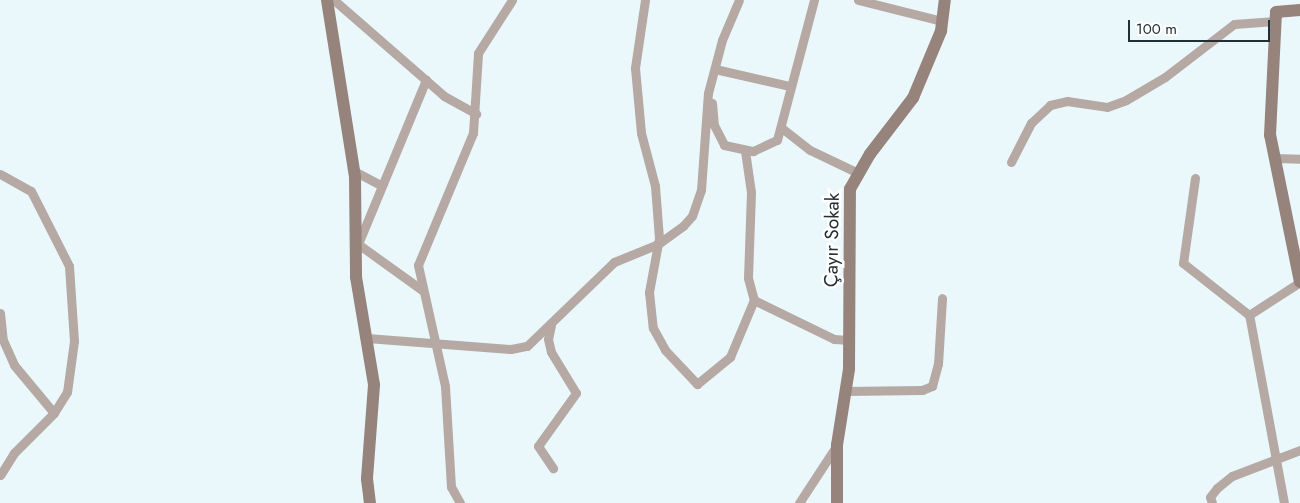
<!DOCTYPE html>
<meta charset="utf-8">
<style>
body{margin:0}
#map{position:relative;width:1300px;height:503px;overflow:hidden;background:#eaf8fc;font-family:Jost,sans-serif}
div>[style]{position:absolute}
.street>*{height:9px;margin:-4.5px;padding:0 4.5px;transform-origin:4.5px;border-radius:4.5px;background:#b6a8a3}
.secondary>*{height:12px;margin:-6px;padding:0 6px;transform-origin:6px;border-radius:6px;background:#96837c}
span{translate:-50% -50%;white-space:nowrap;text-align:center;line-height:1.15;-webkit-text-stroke:5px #fff;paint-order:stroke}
.street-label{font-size:19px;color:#222f33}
.scale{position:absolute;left:1128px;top:20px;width:142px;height:22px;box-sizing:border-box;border:2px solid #222f33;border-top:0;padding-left:6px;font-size:15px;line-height:18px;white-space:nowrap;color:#222f33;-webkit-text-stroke:4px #fff;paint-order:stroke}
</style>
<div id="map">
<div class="street">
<i style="left:334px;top:0;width:146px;rotate:41.1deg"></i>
<i style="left:444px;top:96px;width:37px;rotate:29deg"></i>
<i style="left:645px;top:0;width:69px;rotate:98.4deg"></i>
<i style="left:635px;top:68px;width:65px;rotate:84.7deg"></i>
<i style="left:641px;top:133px;width:55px;rotate:75.2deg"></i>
<i style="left:655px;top:186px;width:52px;rotate:85.6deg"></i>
<i style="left:659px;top:238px;width:55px;rotate:100.5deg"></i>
<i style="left:649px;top:292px;width:36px;rotate:84deg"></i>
<i style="left:653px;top:328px;width:25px;rotate:61deg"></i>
<i style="left:665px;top:350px;width:47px;rotate:46.7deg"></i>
<i style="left:697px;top:384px;width:43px;rotate:-39.3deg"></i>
<i style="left:730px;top:357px;width:62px;rotate:-67.2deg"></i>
<i style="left:858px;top:0;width:87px;rotate:14deg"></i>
<i style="left:715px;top:69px;width:77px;rotate:12.8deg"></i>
<i style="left:712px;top:103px;width:22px;rotate:85deg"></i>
<i style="left:714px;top:125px;width:22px;rotate:63deg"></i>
<i style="left:724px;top:145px;width:30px;rotate:12deg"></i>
<i style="left:753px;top:151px;width:26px;rotate:-25deg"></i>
<i style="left:777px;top:140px;width:145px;rotate:-75.2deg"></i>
<i style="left:783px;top:129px;width:34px;rotate:38deg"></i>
<i style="left:810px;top:150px;width:53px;rotate:25.6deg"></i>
<i style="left:745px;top:151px;width:41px;rotate:81.7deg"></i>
<i style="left:751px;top:192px;width:86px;rotate:92deg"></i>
<i style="left:748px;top:278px;width:23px;rotate:75deg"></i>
<i style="left:1275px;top:158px;width:25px;rotate:2deg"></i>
<i style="left:1011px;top:162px;width:44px;rotate:-62.9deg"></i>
<i style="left:1031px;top:123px;width:26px;rotate:-43deg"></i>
<i style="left:1050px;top:105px;width:17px;rotate:-13deg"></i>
<i style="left:1067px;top:101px;width:40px;rotate:8.5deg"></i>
<i style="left:1107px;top:107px;width:20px;rotate:-20deg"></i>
<i style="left:1126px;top:100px;width:45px;rotate:-30.5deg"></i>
<i style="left:1165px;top:77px;width:87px;rotate:-37.5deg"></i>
<i style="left:1234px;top:24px;width:41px;rotate:-4.2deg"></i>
<i style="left:354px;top:171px;width:30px;rotate:28deg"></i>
<i style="left:0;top:174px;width:35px;rotate:29deg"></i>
<i style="left:31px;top:191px;width:84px;rotate:63.1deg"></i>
<i style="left:69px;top:266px;width:75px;rotate:86.2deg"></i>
<i style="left:74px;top:341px;width:51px;rotate:97.8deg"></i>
<i style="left:67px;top:392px;width:25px;rotate:122deg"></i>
<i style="left:54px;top:413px;width:57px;rotate:135deg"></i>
<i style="left:14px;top:453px;width:26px;rotate:122deg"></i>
<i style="left:1195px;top:178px;width:86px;rotate:98deg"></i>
<i style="left:1183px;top:263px;width:84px;rotate:38.2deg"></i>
<i style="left:422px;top:290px;width:79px;rotate:-144.3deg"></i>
<i style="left:358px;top:244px;width:178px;rotate:-67.5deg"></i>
<i style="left:754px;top:300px;width:89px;rotate:26deg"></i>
<i style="left:834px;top:339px;width:16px;rotate:4deg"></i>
<i style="left:0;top:313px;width:27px;rotate:84deg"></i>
<i style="left:3px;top:340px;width:27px;rotate:66deg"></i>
<i style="left:14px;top:365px;width:62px;rotate:50.2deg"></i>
<i style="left:551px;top:325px;width:14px;rotate:102deg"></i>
<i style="left:548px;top:339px;width:13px;rotate:77deg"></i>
<i style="left:551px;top:352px;width:48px;rotate:58.6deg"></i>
<i style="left:576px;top:393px;width:65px;rotate:125.6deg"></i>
<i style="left:538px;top:446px;width:27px;rotate:56deg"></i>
<i style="left:367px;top:338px;width:144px;rotate:4.4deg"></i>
<i style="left:511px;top:349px;width:16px;rotate:-11deg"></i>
<i style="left:527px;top:346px;width:121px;rotate:-44deg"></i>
<i style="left:614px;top:262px;width:48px;rotate:-22.2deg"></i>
<i style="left:658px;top:244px;width:31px;rotate:-36deg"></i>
<i style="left:683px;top:226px;width:13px;rotate:-48deg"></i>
<i style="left:692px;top:216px;width:28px;rotate:-71deg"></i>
<i style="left:701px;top:190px;width:97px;rotate:-85.9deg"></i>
<i style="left:708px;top:93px;width:55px;rotate:-75.2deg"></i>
<i style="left:722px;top:40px;width:43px;rotate:-67deg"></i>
<i style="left:845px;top:391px;width:77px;rotate:-0.7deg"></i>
<i style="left:922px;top:390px;width:11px;rotate:-22deg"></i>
<i style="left:932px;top:386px;width:23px;rotate:-75deg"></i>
<i style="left:938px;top:364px;width:66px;rotate:-86.5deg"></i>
<i style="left:460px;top:503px;width:18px;rotate:-119deg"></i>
<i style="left:451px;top:487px;width:101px;rotate:-93.4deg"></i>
<i style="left:445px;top:386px;width:124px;rotate:-102.6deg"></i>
<i style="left:418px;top:265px;width:143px;rotate:-67.4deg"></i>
<i style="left:473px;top:133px;width:80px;rotate:-86.4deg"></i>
<i style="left:478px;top:53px;width:63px;rotate:-57.3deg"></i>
<i style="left:799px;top:503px;width:69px;rotate:-56.8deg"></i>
<i style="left:1212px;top:503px;width:6px;rotate:-108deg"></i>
<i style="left:1210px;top:497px;width:11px;rotate:-52deg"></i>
<i style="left:1217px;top:488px;width:19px;rotate:-39deg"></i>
<i style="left:1232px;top:476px;width:73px;rotate:-20.9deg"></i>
<i style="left:1284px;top:503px;width:191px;rotate:-100.5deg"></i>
<i style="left:1249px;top:315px;width:61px;rotate:-32.9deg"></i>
</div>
<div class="secondary">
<i style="left:327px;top:0;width:179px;rotate:81deg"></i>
<i style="left:355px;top:177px;width:100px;rotate:89.4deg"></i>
<i style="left:356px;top:277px;width:109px;rotate:80.5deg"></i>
<i style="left:374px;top:385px;width:94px;rotate:94.3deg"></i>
<i style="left:367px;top:479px;width:24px;rotate:83deg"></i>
<i style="left:1300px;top:282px;width:150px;rotate:-101.5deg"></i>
<i style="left:1270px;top:135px;width:123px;rotate:-87.2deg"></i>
<i style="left:1276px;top:12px;width:24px;rotate:-5deg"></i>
<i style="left:837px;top:503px;width:58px;rotate:-90deg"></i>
<i style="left:837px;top:445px;width:77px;rotate:-81deg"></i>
<i style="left:849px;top:369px;width:180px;rotate:-89.7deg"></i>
<i style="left:850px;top:189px;width:40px;rotate:-60.3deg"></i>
<i style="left:870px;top:154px;width:71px;rotate:-52.5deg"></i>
<i style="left:913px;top:98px;width:73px;rotate:-67.3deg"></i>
<i style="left:941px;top:31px;width:31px;rotate:-83deg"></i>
</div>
<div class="street-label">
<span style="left:832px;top:240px;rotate:-89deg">Çayır Sokak</span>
</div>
<div class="scale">100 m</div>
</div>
